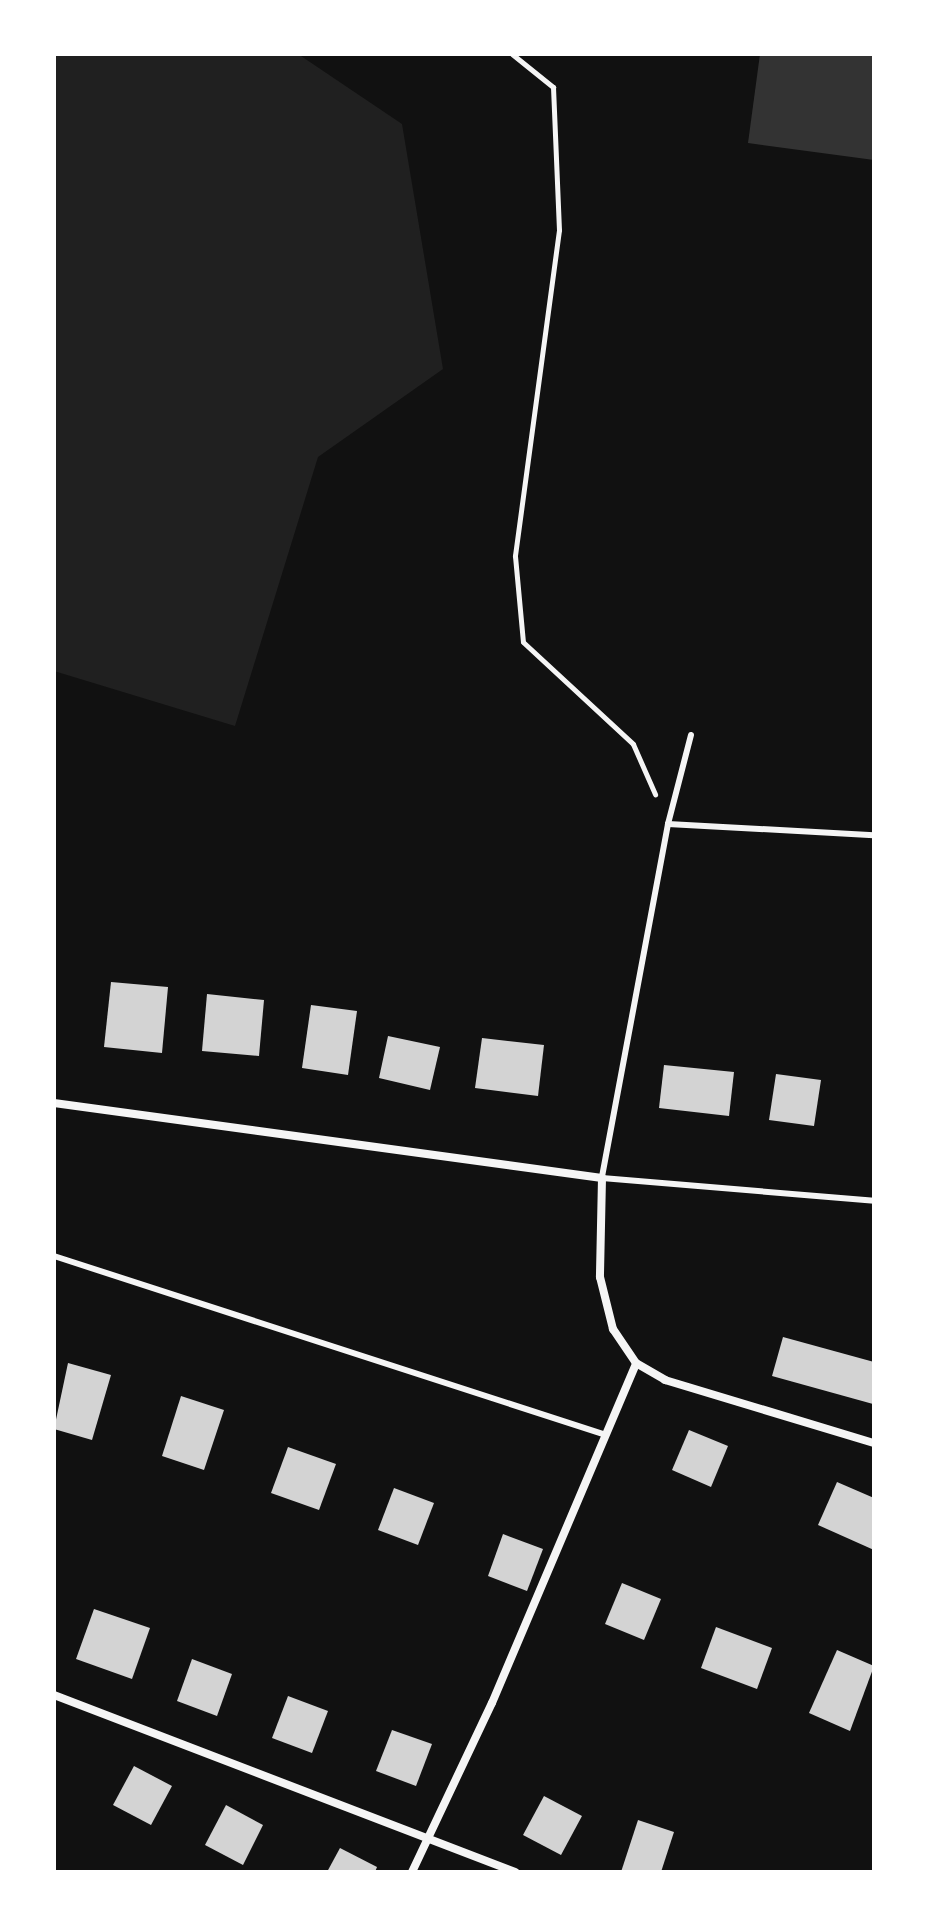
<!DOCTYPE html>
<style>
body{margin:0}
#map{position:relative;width:928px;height:1926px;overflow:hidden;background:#111;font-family:"Roboto Condensed",sans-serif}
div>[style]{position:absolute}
.green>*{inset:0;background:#202020}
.water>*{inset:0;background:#333}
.building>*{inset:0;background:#d3d3d3}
.path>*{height:5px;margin:-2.5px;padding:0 2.5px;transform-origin:2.5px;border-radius:2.5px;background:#f5f5f5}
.service>*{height:6px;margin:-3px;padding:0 3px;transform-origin:3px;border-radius:3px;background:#f5f5f5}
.minor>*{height:8px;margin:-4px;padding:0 4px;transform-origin:4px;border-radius:4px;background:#f5f5f5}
span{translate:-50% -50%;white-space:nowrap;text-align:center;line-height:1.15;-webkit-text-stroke:6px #fff;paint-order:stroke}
.frame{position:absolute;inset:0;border:56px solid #fff;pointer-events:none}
</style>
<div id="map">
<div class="green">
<i style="clip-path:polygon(54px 54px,298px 54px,402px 124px,443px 369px,318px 457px,235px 726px,54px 671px)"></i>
</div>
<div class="water">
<i style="clip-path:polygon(760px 54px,874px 54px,874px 160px,748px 143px)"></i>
</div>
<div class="building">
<i style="clip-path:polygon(111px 982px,168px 987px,162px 1053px,104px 1047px)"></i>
<i style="clip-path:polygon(207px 994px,264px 1000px,259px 1056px,202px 1051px)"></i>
<i style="clip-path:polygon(311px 1005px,357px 1011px,348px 1075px,302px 1068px)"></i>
<i style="clip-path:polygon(388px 1036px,440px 1047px,430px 1090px,379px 1078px)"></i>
<i style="clip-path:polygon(482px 1038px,544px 1045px,538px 1096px,475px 1088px)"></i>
<i style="clip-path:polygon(664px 1065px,734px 1072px,729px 1116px,659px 1108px)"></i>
<i style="clip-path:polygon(776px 1074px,821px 1080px,814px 1126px,769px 1120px)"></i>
<i style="clip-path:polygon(783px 1337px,874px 1362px,873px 1404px,772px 1376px)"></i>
<i style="clip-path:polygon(68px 1363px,111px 1375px,92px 1440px,54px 1429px)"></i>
<i style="clip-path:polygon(181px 1396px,224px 1410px,204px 1470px,162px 1456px)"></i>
<i style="clip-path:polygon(689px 1430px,728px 1446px,711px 1487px,672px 1470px)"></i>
<i style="clip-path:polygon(288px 1447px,336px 1464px,319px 1510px,271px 1493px)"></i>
<i style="clip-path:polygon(837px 1482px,874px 1498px,874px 1550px,818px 1525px)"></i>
<i style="clip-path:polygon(394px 1488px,434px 1503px,418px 1545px,378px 1530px)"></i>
<i style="clip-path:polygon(503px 1534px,543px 1549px,527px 1591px,488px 1576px)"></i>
<i style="clip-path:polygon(622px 1583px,661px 1599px,644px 1640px,605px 1624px)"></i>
<i style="clip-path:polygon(94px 1609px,150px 1628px,132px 1679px,76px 1659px)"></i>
<i style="clip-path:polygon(716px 1627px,772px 1648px,757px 1689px,701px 1668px)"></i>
<i style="clip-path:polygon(837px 1650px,874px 1666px,850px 1731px,809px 1713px)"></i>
<i style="clip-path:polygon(192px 1659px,232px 1674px,217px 1716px,177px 1701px)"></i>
<i style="clip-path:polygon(288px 1696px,328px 1711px,312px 1753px,272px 1738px)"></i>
<i style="clip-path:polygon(392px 1730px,432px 1744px,416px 1786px,376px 1771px)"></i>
<i style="clip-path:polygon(134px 1766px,172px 1786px,151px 1825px,113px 1805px)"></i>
<i style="clip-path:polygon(544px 1796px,582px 1816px,561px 1855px,523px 1835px)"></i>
<i style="clip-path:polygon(226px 1805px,263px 1825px,243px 1865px,205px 1845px)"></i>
<i style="clip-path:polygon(638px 1820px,674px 1832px,661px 1872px,621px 1872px)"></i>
<i style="clip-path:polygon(340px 1848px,377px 1867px,375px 1872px,327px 1872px)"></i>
</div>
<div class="path">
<i style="left:512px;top:54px;width:53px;rotate:38.8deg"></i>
<i style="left:553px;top:87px;width:143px;rotate:87.6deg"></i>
<i style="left:559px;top:230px;width:329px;rotate:97.7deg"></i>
<i style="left:515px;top:556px;width:86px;rotate:84.7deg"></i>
<i style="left:523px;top:642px;width:150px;rotate:42.8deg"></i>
<i style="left:633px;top:744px;width:55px;rotate:66.3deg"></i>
</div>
<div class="service">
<i style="left:691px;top:735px;width:92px;rotate:104.5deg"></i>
<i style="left:668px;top:824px;width:360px;rotate:100.6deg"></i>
<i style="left:602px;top:1178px;width:273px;rotate:4.8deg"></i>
<i style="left:668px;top:824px;width:206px;rotate:3.1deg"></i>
<i style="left:54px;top:1256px;width:580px;rotate:17.97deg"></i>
</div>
<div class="minor">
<i style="left:54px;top:1103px;width:553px;rotate:7.79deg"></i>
<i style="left:602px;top:1178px;width:99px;rotate:91.2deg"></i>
<i style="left:600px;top:1277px;width:54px;rotate:76deg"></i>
<i style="left:613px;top:1329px;width:41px;rotate:55.9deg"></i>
<i style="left:636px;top:1363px;width:34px;rotate:30deg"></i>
<i style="left:665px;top:1380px;width:218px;rotate:16.8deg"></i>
<i style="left:54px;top:1695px;width:494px;rotate:21deg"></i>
<i style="left:412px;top:1872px;width:187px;rotate:-64.7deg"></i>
<i style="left:492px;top:1703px;width:369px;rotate:-67deg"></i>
</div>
<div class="frame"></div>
</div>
